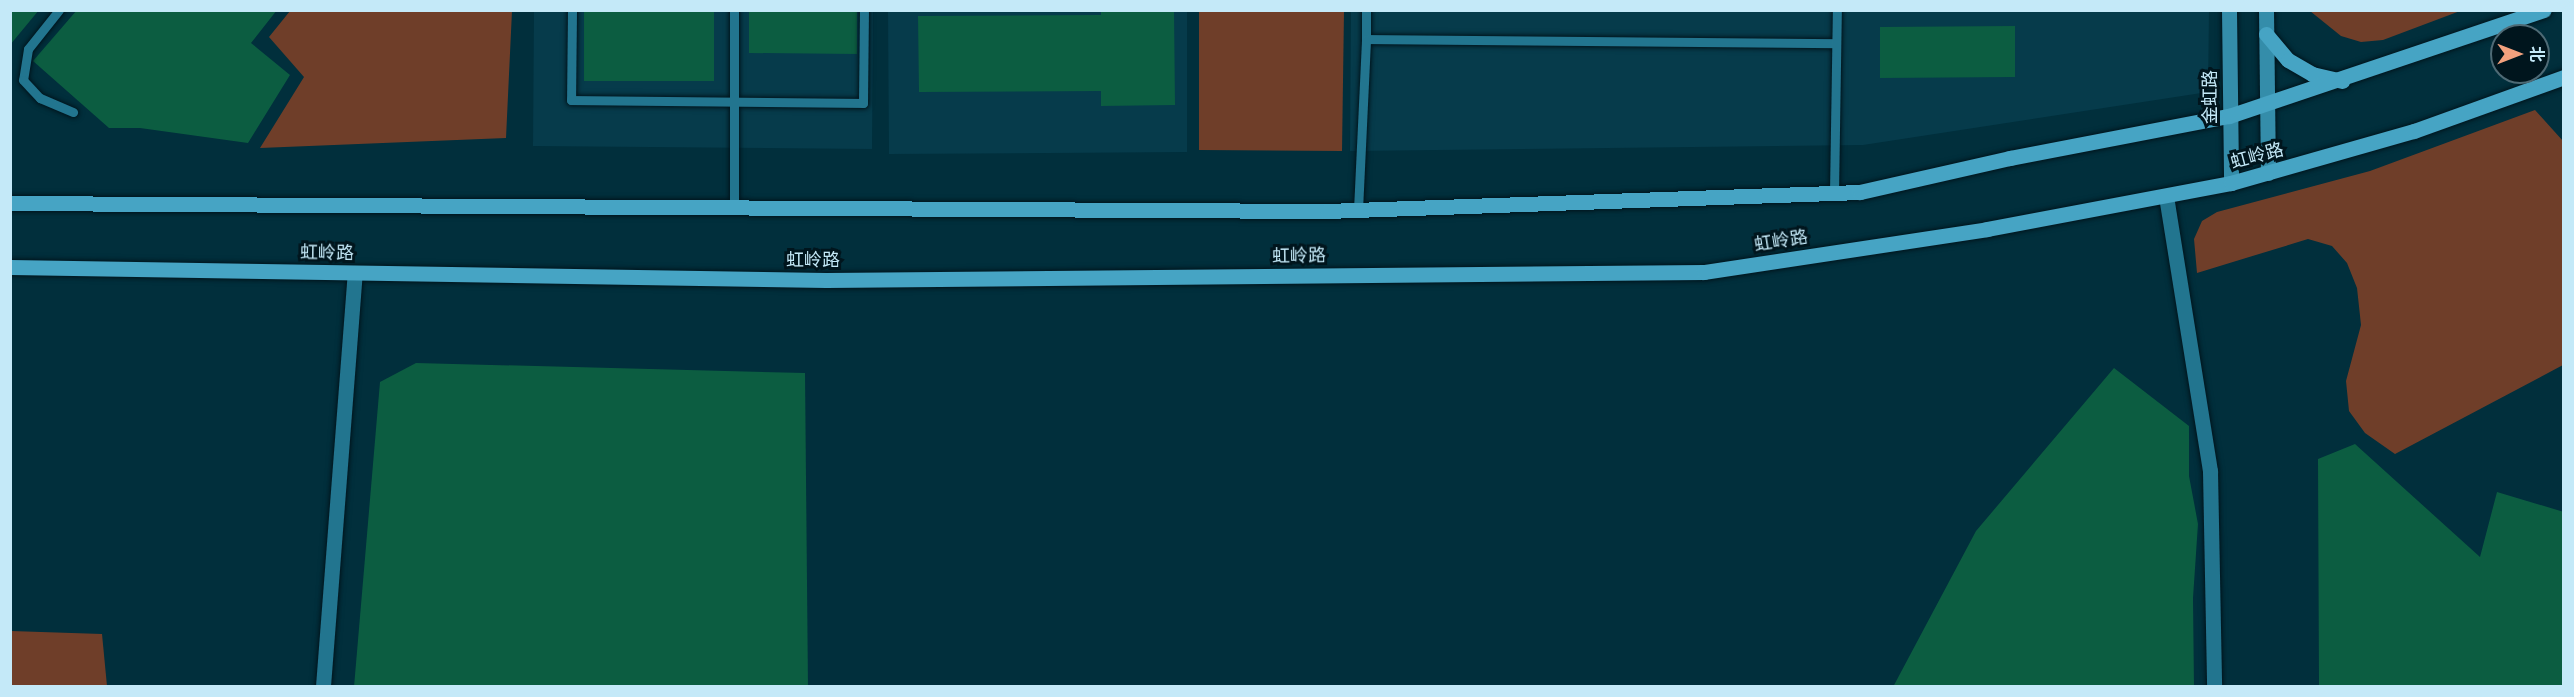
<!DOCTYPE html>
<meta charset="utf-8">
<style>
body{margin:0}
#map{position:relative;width:2574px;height:697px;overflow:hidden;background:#012f3c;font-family:"Space Grotesk","Noto Sans SC",sans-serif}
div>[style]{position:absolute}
.built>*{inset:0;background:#063b4b}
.green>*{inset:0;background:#6f3e29}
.building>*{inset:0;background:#0c5d41}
.roads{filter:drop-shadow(0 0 2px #00151d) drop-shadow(0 0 2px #00151d)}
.lane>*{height:9px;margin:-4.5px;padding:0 4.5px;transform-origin:4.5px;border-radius:4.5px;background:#22758f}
.street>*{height:15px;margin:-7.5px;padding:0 7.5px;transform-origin:7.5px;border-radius:7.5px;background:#22758f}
.secondary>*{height:15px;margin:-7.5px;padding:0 7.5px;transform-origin:7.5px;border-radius:7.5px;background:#348daa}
.primary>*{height:15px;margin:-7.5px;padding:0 7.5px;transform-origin:7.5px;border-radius:7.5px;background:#46a4c4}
span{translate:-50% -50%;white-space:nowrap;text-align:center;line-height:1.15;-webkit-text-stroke:6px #00151d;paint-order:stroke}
.street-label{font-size:18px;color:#c4e9f8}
.frame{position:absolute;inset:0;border:12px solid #c4e9f8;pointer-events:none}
.north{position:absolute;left:2490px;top:24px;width:60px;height:60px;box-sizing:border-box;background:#00151d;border:2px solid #4e6a75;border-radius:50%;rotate:90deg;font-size:16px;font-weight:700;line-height:24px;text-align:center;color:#c4e9f8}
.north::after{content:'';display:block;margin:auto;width:21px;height:27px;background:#f2a17e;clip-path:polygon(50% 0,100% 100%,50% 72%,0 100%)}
</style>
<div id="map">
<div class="built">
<i style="clip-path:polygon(534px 11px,873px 11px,872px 149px,533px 146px)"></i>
<i style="clip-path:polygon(888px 11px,1187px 11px,1187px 152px,889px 154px)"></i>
<i style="clip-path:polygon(1351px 11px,2209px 11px,2208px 92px,1863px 145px,1350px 151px)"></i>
</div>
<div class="green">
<i style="clip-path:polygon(290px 11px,512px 11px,506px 138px,260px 148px,304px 77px,269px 37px)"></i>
<i style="clip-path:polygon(1199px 11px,1344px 11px,1342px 151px,1199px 150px)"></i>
<i style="clip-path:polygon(2310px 11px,2460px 11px,2383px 40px,2361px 42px,2341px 36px)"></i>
<i style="clip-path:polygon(2535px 110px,2563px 141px,2563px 365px,2395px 454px,2365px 433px,2349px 411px,2346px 381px,2361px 325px,2357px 288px,2347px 263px,2332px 246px,2308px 239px,2197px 273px,2194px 239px,2202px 221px,2217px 212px,2370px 171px)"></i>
<i style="clip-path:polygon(11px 631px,102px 634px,107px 686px,11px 686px)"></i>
</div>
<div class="building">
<i style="clip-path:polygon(10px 10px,39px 10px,10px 45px)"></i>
<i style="clip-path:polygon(77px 10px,277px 10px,251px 43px,290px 75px,248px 143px,140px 128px,109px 128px,33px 61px)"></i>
<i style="clip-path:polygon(584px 10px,714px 10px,714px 81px,584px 81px)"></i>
<i style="clip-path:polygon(749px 10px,857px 10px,857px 54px,749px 53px)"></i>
<i style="clip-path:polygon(1101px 10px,1174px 10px,1175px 105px,1101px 106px,1101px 91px,919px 92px,918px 16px,1101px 15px)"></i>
<i style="clip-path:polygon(2015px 26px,2015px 77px,1880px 78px,1880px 27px)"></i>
<i style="clip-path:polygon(416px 363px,805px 373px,808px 687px,354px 687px,380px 382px)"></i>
<i style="clip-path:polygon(2114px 368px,2189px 426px,2189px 476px,2198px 524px,2193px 598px,2194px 687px,1893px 687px,1976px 531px)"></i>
<i style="clip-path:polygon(2355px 444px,2480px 557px,2497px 492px,2564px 512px,2564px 687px,2319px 687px,2318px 459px)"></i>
</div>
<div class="roads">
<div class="lane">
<i style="left:59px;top:10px;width:50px;rotate:128.5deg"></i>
<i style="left:28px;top:49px;width:31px;rotate:99deg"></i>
<i style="left:23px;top:80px;width:25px;rotate:47deg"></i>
<i style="left:40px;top:98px;width:36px;rotate:23deg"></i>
<i style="left:572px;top:10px;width:90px;rotate:90.6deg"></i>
<i style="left:571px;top:100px;width:292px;rotate:0.6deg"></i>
<i style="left:863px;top:103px;width:93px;rotate:-89.4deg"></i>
<i style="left:734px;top:10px;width:198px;rotate:90deg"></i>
<i style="left:1366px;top:10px;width:29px;rotate:90deg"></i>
<i style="left:1366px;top:39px;width:470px;rotate:0.5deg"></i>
<i style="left:1834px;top:193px;width:183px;rotate:-89.1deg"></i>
<i style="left:1358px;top:210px;width:171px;rotate:-87.3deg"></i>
</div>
<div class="street">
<i style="left:2166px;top:196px;width:278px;rotate:80.9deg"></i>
<i style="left:2210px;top:471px;width:215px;rotate:88.9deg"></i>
<i style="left:323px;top:686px;width:414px;rotate:-85.6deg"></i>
</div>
<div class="secondary">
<i style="left:2229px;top:10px;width:173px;rotate:89.3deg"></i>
<i style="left:2266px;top:10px;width:163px;rotate:89.3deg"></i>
</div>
<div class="primary">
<i style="left:2266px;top:34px;width:34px;rotate:50deg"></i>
<i style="left:2288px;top:60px;width:28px;rotate:30deg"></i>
<i style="left:2312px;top:74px;width:31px;rotate:13deg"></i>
<i style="left:10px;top:203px;width:1317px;rotate:0.35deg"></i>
<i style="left:1327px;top:211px;width:533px;rotate:-2.04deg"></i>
<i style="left:1860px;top:192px;width:154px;rotate:-12.8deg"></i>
<i style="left:2010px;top:158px;width:223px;rotate:-10.9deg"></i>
<i style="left:2229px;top:116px;width:332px;rotate:-18.6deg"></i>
<i style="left:10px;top:267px;width:816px;rotate:0.91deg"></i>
<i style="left:826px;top:280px;width:878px;rotate:-0.52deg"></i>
<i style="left:1704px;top:272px;width:286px;rotate:-8.6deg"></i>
<i style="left:1987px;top:229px;width:248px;rotate:-10.7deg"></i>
<i style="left:2231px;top:183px;width:190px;rotate:-15.9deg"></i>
<i style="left:2414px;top:131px;width:159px;rotate:-19.8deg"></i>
</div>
</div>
<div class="street-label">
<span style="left:2210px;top:97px;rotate:-90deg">金虹路</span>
<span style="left:2257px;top:156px;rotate:-15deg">虹岭路</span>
<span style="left:1781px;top:241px;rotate:-9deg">虹岭路</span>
<span style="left:327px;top:253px;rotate:1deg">虹岭路</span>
<span style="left:1299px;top:256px;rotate:-1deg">虹岭路</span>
<span style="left:813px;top:260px">虹岭路</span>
</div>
<div class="frame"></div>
<div class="north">北</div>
</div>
